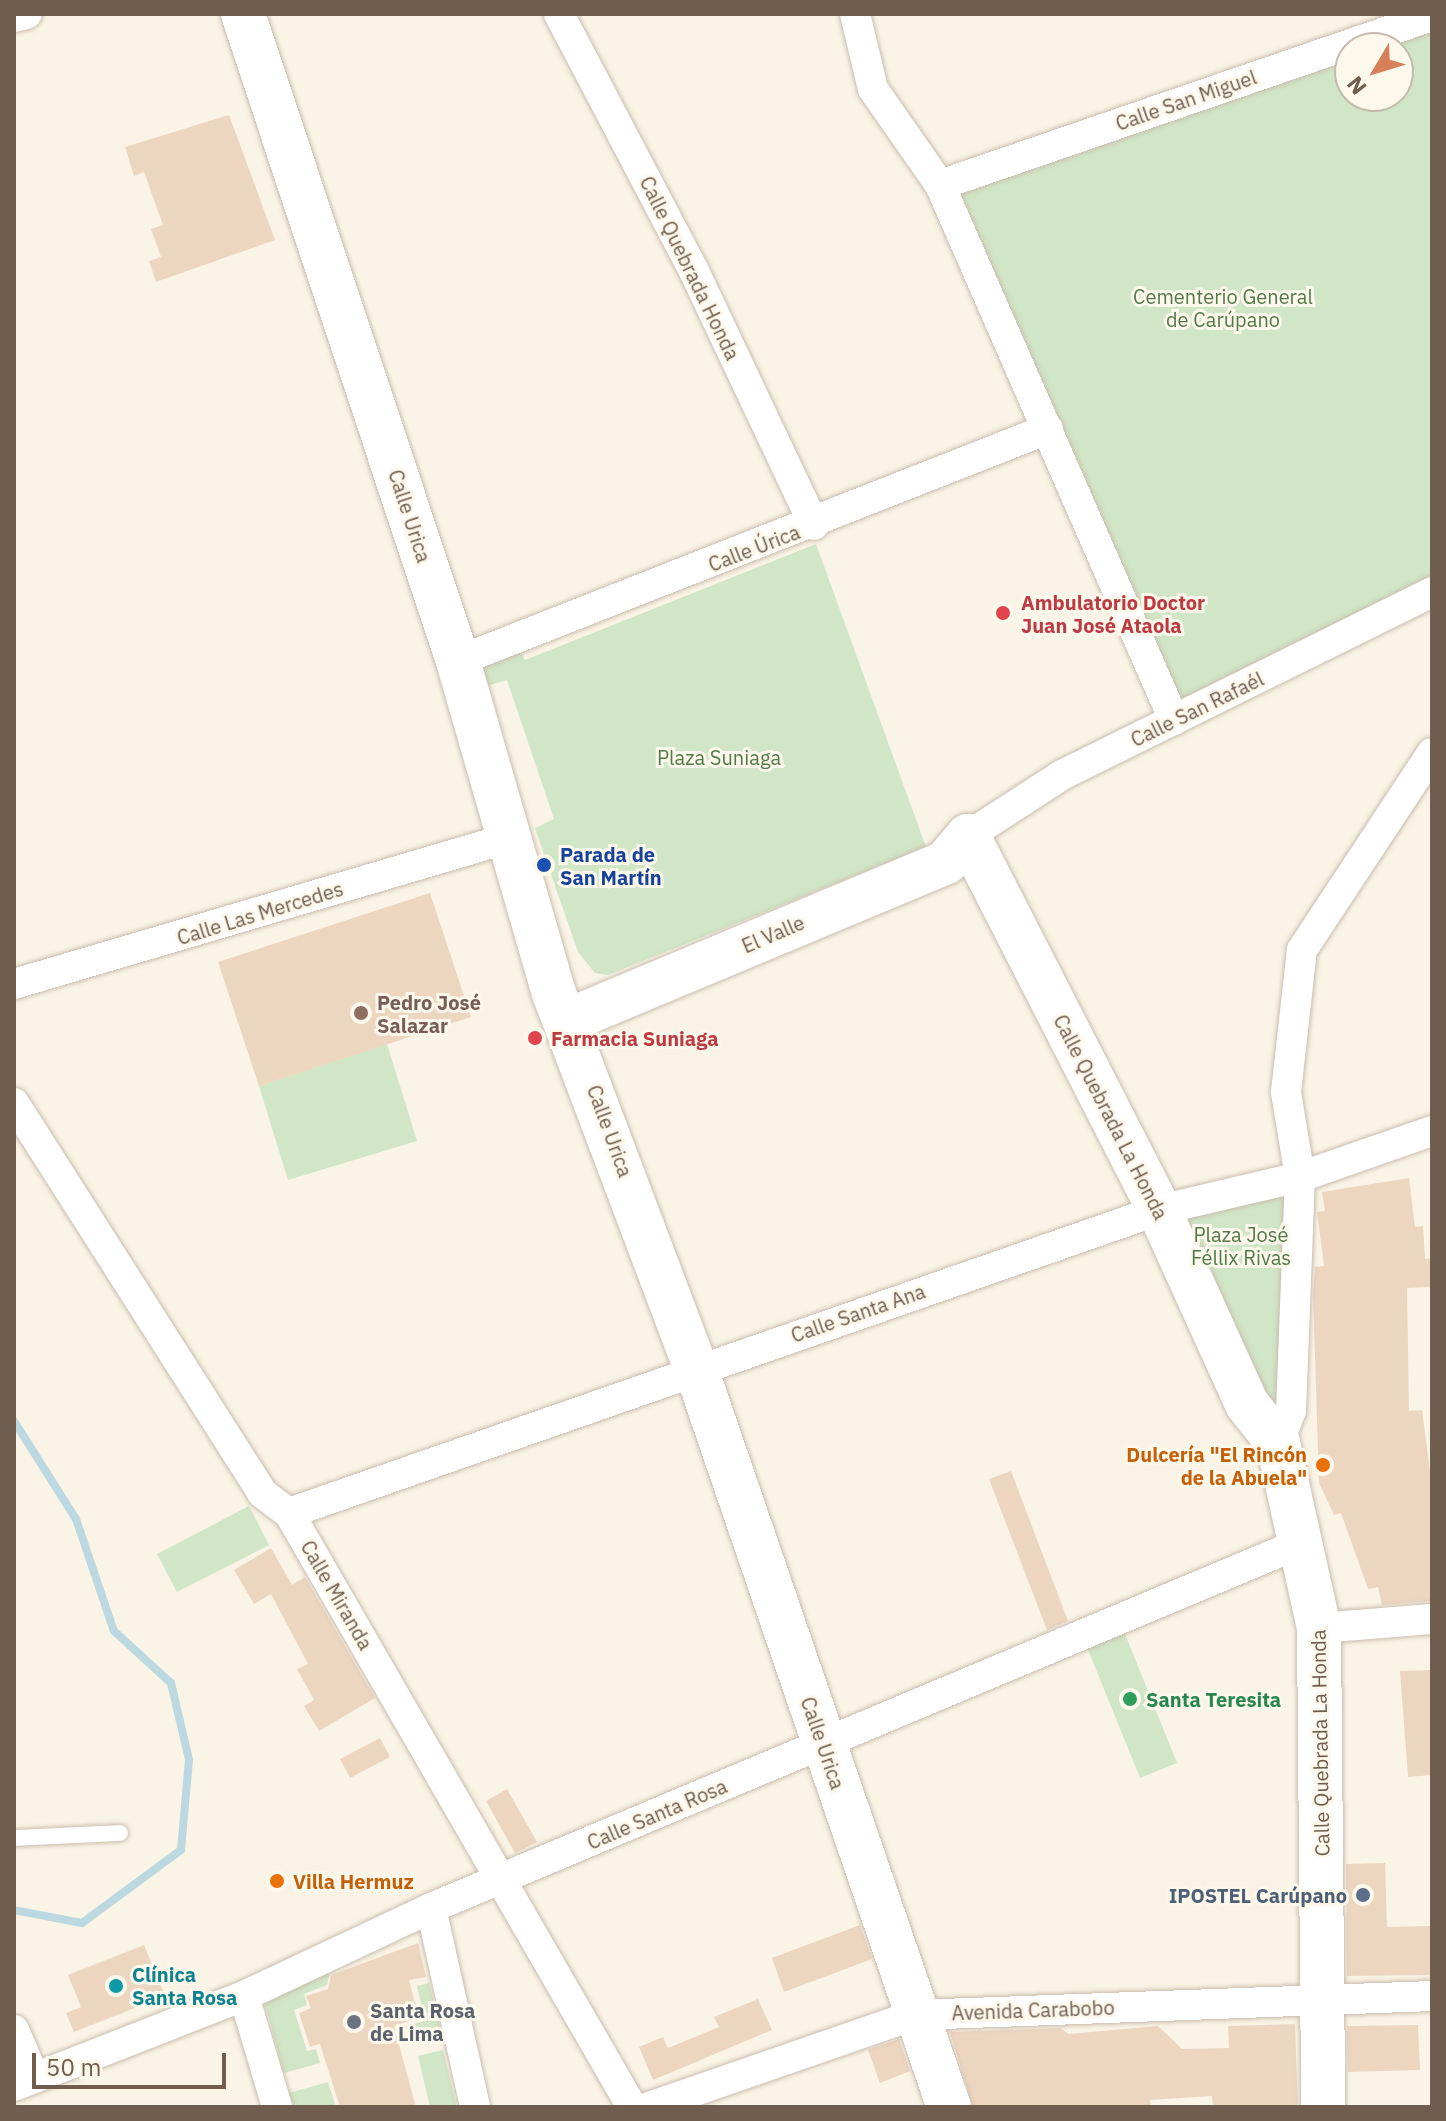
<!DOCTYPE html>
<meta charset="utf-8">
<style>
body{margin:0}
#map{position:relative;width:1446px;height:2121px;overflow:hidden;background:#faf4e6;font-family:"IBM Plex Sans",sans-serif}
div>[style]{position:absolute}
.green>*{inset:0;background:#d0e6c6}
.stream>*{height:8px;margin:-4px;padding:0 4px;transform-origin:4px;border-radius:4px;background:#bcd8e1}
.building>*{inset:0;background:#ecd6c0}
.roads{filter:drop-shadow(0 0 2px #cabcad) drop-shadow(0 0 2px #cabcad)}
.lane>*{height:16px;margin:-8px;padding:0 8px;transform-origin:8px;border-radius:8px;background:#fff}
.street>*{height:30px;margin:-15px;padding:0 15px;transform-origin:15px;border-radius:15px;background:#fff}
.secondary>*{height:44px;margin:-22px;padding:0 22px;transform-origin:22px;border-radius:22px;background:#fff}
.dots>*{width:22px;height:22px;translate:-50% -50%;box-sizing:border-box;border:4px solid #fdf8ec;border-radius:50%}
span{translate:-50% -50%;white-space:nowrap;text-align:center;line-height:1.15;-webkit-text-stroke:6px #fdf8ec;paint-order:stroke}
.street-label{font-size:20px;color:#705d4e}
.park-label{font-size:20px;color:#547a4a}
.health-label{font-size:20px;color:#be3a42;font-weight:700}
.left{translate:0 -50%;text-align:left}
.transit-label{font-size:20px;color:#164399;font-weight:700}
.education-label{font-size:20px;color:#785e54;font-weight:700}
.food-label{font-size:20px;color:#c56008;font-weight:700}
.right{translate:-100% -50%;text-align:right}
.leisure-label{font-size:20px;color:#27864d;font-weight:700}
.service-label{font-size:20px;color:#4e5e75;font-weight:700}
.culture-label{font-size:20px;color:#0d838f;font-weight:700}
.worship-label{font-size:20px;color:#5b616d;font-weight:700}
.frame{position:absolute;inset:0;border:16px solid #705d4e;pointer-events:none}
.north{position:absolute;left:1334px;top:32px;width:80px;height:80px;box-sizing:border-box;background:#fdf8ec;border:2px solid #c5baad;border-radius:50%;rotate:232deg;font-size:22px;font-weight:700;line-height:32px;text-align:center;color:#705d4e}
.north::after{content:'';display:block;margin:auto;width:28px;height:36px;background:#d67f58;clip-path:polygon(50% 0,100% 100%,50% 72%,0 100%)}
.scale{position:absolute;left:32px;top:2053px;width:194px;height:36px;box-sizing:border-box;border:4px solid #705d4e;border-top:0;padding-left:10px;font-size:24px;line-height:28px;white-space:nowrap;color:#705d4e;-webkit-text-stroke:6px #fdf8ec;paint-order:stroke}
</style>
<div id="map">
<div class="green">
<i style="clip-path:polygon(evenodd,1432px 16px,1432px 592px,1174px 720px,940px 185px,1432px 16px,1350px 48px,1398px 48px,1398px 96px,1350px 96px,1350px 48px)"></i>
<i style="clip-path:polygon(816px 544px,926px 847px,608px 975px,595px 973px,578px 952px,535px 828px,554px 819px,507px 680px,483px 687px,473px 661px,517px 643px,525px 660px)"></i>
<i style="clip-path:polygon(387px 1044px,417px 1141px,288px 1180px,259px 1086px)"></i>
<i style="clip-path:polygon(1291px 1187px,1275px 1427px,1173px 1214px)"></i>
<i style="clip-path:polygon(249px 1506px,269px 1545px,177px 1592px,157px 1554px)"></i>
<i style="clip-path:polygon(1119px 1619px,1177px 1763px,1140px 1778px,1082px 1635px)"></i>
<i style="clip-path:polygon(331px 1968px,327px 1985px,304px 1994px,307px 2005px,294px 2010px,307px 2051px,316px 2049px,320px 2063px,284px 2073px,263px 1996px)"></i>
<i style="clip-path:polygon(429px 1983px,441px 2031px,409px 2039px,406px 2026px,425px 2021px,417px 1986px)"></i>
<i style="clip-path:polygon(443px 2050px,457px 2107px,430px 2107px,418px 2056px)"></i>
<i style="clip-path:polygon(328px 2082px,336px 2107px,294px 2107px,289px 2093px)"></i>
</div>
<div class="stream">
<i style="left:14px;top:1421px;width:116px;rotate:57.7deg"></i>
<i style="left:76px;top:1519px;width:118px;rotate:71.3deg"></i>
<i style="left:114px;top:1631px;width:77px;rotate:42.4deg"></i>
<i style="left:171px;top:1683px;width:79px;rotate:76.8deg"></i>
<i style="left:189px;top:1760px;width:90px;rotate:95.1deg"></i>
<i style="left:181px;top:1850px;width:123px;rotate:143.6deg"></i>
<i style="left:82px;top:1923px;width:69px;rotate:-169.2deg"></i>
</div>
<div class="building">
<i style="clip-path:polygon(229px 115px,275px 240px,156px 282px,149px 261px,161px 257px,151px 229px,163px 225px,144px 172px,134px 176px,125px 147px)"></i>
<i style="clip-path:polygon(430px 893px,471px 1017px,259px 1086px,218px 962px)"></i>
<i style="clip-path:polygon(1409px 1178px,1415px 1227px,1423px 1226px,1425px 1259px,1432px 1258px,1432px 1287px,1407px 1288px,1409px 1411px,1422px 1410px,1432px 1486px,1432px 1601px,1382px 1605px,1378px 1587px,1368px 1589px,1341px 1513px,1334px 1515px,1319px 1483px,1313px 1295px,1315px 1267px,1324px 1266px,1317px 1212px,1325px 1211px,1322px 1192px)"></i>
<i style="clip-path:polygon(1011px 1471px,1068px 1621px,1047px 1630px,989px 1479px)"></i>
<i style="clip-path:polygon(271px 1548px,292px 1585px,305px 1577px,375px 1698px,319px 1731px,304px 1706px,314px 1700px,297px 1669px,308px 1664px,271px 1594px,254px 1604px,234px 1570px)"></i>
<i style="clip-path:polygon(1432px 1670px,1432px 1775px,1408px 1777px,1400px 1671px)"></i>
<i style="clip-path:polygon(380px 1738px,390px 1757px,350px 1778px,340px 1759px)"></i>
<i style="clip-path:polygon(507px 1789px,537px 1842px,515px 1853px,486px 1801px)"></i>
<i style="clip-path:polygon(1385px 1863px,1387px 1927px,1432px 1926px,1432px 1975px,1347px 1976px,1346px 1864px)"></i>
<i style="clip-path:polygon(860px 1925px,872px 1959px,784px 1992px,772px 1958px)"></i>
<i style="clip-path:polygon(418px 1943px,426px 1977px,409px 1980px,419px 2018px,394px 2026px,416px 2107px,340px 2107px,320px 2044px,310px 2047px,299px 2013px,311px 2008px,306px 1996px,328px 1989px,331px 1975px)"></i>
<i style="clip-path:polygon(144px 1945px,165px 1996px,74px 2032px,66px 2013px,81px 2007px,68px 1975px)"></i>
<i style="clip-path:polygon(758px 1999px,772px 2030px,653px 2080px,639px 2047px,663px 2037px,668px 2048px,719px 2027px,714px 2017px)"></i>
<i style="clip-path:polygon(1295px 2024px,1298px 2107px,1213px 2107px,1212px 2096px,1150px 2100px,1151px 2107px,973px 2107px,950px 2032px,1060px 2028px,1069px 2034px,1158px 2026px,1182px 2049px,1229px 2048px,1228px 2026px)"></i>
<i style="clip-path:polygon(1418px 2025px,1420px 2070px,1348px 2072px,1347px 2026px)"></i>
<i style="clip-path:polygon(899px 2039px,910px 2071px,880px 2083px,868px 2050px)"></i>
</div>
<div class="roads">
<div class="lane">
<i style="left:14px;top:1838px;width:106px;rotate:-2.7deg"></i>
</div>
<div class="street">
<i style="left:559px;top:14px;width:288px;rotate:62.3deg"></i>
<i style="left:693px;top:269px;width:283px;rotate:64.7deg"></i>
<i style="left:855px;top:14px;width:77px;rotate:76.5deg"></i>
<i style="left:873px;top:89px;width:117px;rotate:55.1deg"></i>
<i style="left:940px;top:185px;width:584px;rotate:66.38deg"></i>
<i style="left:14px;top:17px;width:13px;rotate:-13deg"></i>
<i style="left:940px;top:185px;width:520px;rotate:-18.96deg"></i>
<i style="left:458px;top:661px;width:634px;rotate:-21.47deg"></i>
<i style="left:968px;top:836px;width:112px;rotate:-33deg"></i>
<i style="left:1062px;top:775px;width:413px;rotate:-26.3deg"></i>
<i style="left:14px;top:984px;width:513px;rotate:-16.42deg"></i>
<i style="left:14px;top:1103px;width:462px;rotate:57.5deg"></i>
<i style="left:262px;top:1493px;width:34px;rotate:37deg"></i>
<i style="left:289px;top:1513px;width:686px;rotate:60deg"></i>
<i style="left:1278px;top:1443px;width:35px;rotate:-68deg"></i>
<i style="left:1291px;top:1411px;width:234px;rotate:-87.8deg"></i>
<i style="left:1300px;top:1177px;width:86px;rotate:-99.4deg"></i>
<i style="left:1286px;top:1092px;width:143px;rotate:-83.6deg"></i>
<i style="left:1302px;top:950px;width:236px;rotate:-56.6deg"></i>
<i style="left:289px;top:1513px;width:921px;rotate:-19.2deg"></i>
<i style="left:1159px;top:1210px;width:145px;rotate:-13.2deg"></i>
<i style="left:1300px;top:1177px;width:140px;rotate:-19.2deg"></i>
<i style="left:1319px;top:1628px;width:113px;rotate:-4.6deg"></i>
<i style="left:431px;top:1908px;width:204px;rotate:77.5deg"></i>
<i style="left:244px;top:1996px;width:116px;rotate:73.4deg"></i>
<i style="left:14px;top:2030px;width:51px;rotate:66.9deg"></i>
<i style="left:14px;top:2086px;width:247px;rotate:-21.4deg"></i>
<i style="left:244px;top:1996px;width:207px;rotate:-25.2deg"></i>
<i style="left:431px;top:1908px;width:943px;rotate:-22.76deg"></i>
<i style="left:649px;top:2107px;width:281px;rotate:-19.1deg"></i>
<i style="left:915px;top:2015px;width:517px;rotate:-2.1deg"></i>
</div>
<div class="secondary">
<i style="left:243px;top:14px;width:682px;rotate:71.62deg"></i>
<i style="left:458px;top:661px;width:346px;rotate:73.9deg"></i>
<i style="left:554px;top:993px;width:402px;rotate:69.3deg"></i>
<i style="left:696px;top:1369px;width:780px;rotate:71.08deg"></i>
<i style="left:569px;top:1020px;width:409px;rotate:-22.7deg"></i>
<i style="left:946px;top:862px;width:34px;rotate:-50deg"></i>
<i style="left:968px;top:836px;width:420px;rotate:62.9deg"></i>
<i style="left:1159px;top:1210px;width:213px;rotate:65.6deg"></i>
<i style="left:1247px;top:1404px;width:50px;rotate:51.5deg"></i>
<i style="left:1278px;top:1443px;width:189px;rotate:77.5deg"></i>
<i style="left:1319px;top:1628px;width:479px;rotate:89.5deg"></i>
</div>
</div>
<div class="dots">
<i style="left:1003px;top:613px;background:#e0444e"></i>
<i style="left:544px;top:865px;background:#1a4fb4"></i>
<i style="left:361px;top:1013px;background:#8d6e63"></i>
<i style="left:535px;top:1038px;background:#e0444e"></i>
<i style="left:1323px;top:1465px;background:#e8710a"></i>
<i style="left:1130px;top:1699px;background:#2e9e5b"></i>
<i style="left:277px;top:1881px;background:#e8710a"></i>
<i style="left:1363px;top:1895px;background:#5c6f8a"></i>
<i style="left:116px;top:1986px;background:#0f9aa8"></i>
<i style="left:354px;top:2022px;background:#6b7280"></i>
</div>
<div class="street-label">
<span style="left:1186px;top:100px;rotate:-19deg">Calle San Miguel</span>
<span style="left:690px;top:268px;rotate:64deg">Calle Quebrada Honda</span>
<span style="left:410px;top:516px;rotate:72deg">Calle Urica</span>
<span style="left:754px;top:548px;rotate:-21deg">Calle Úrica</span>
<span style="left:1197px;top:709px;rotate:-26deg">Calle San Rafaél</span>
<span style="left:260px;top:913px;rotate:-17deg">Calle Las Mercedes</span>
<span style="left:773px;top:934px;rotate:-23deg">El Valle</span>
<span style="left:1111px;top:1117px;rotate:63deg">Calle Quebrada La Honda</span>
<span style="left:610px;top:1131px;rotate:70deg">Calle Urica</span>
<span style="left:858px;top:1313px;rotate:-19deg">Calle Santa Ana</span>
<span style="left:337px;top:1595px;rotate:60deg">Calle Miranda</span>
<span style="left:823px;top:1743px;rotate:71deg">Calle Urica</span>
<span style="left:1320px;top:1743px;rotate:-91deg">Calle Quebrada La Honda</span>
<span style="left:657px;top:1814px;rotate:-23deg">Calle Santa Rosa</span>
<span style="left:1033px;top:2010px;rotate:-2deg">Avenida Carabobo</span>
</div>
<div class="park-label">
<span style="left:1223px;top:308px">Cementerio General<br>de Carúpano</span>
<span style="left:719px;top:757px">Plaza Suniaga</span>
<span style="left:1241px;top:1246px">Plaza José<br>Féllix Rivas</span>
</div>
<div class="health-label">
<span class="left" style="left:1021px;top:614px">Ambulatorio Doctor<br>Juan José Ataola</span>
<span class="left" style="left:551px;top:1038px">Farmacia Suniaga</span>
</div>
<div class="transit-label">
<span class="left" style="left:560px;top:866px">Parada de<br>San Martín</span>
</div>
<div class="education-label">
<span class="left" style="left:377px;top:1014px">Pedro José<br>Salazar</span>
</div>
<div class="food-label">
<span class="right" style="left:1307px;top:1466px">Dulcería "El Rincón<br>de la Abuela"</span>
<span class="left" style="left:293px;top:1881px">Villa Hermuz</span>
</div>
<div class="leisure-label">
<span class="left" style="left:1146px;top:1699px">Santa Teresita</span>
</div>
<div class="service-label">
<span class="right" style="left:1347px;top:1895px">IPOSTEL Carúpano</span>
</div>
<div class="culture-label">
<span class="left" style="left:132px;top:1986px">Clínica<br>Santa Rosa</span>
</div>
<div class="worship-label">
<span class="left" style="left:370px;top:2022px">Santa Rosa<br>de Lima</span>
</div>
<div class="frame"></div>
<div class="north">N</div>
<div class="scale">50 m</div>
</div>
